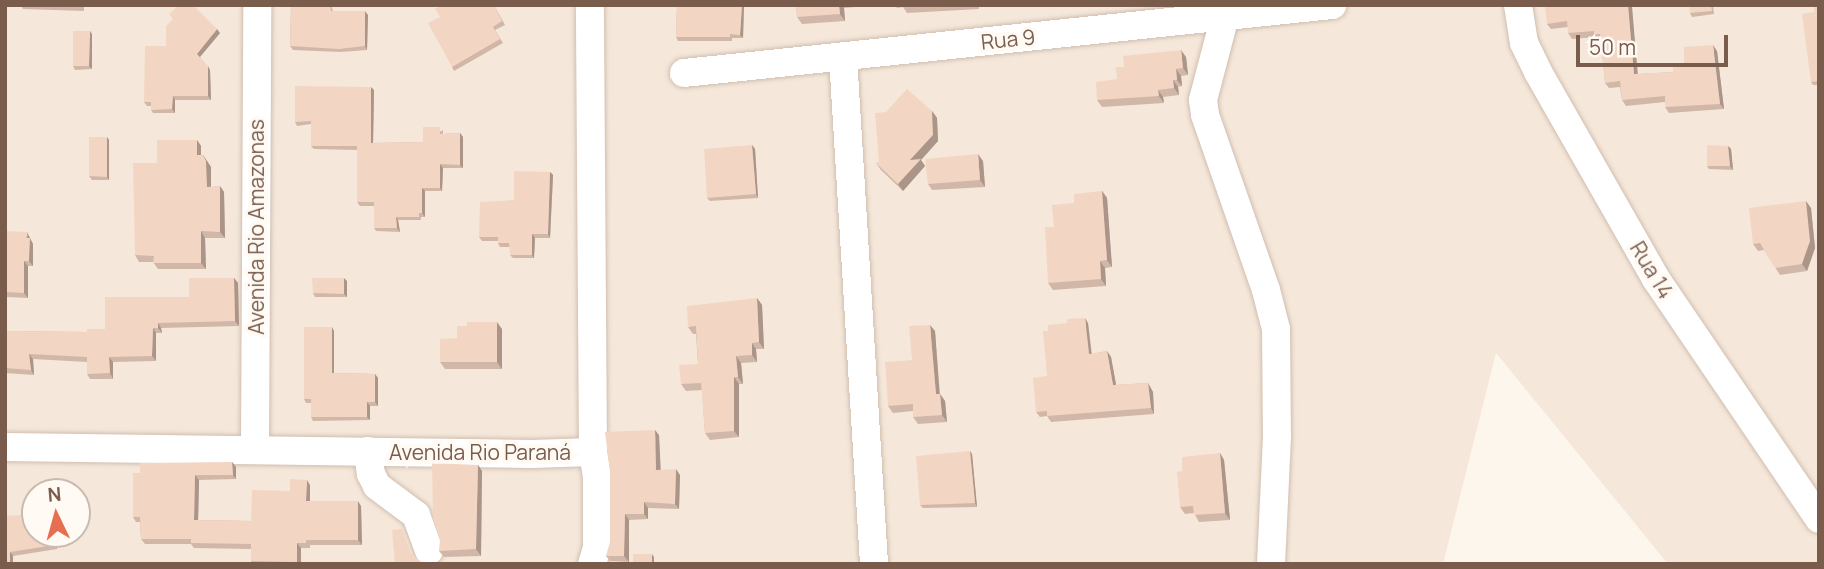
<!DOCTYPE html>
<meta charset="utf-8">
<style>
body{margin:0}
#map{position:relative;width:1824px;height:569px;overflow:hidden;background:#fdf6ec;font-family:Manrope,sans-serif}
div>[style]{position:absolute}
.residential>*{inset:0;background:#f5e8da}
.roads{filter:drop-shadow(0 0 2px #d1beb0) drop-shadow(0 0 2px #d1beb0)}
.minor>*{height:28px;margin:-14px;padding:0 14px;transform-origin:14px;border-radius:14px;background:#fff}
.wall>*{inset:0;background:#d1b7a8}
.shaded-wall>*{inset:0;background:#aa9588}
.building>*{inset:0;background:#f3d5c3}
span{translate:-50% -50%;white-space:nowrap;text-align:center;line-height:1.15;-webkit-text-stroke:7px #fffaf3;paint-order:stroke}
.street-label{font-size:21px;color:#7a5c4d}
.frame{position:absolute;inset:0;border:7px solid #7a5c4d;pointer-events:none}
.north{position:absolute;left:21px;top:478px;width:70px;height:70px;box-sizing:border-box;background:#fffaf3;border:2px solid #cabbb1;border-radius:50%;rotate:355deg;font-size:19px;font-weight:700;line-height:28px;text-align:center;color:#7a5c4d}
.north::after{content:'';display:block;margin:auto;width:24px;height:32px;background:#e76f51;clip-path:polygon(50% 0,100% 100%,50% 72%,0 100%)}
.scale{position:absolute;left:1576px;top:35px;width:152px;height:32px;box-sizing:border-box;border:4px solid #7a5c4d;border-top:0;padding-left:9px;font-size:21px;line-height:24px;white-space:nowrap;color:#7a5c4d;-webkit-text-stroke:5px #fffaf3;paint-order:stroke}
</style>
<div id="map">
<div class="residential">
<i style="clip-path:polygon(evenodd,5px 5px,1819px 5px,1819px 564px,1668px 564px,1496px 353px,1443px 564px,5px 564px,5px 5px,35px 492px,77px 492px,77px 534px,35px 534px,35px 492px)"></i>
</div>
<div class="roads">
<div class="minor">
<i style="left:1518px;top:5px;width:38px;rotate:81deg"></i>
<i style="left:1524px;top:43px;width:32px;rotate:64deg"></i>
<i style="left:1538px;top:72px;width:238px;rotate:60.3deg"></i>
<i style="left:1656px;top:279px;width:290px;rotate:55.8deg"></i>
<i style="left:1225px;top:16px;width:87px;rotate:104.7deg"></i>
<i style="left:1203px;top:100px;width:15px;rotate:82deg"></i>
<i style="left:1205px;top:115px;width:185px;rotate:70.8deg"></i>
<i style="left:1266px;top:290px;width:40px;rotate:75.6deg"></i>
<i style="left:1276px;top:329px;width:108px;rotate:89.5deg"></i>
<i style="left:1277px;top:437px;width:127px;rotate:92.7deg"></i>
<i style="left:843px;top:57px;width:508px;rotate:86.5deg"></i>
<i style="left:684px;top:73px;width:652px;rotate:-5.99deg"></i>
<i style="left:5px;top:447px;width:526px;rotate:0.76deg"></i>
<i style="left:531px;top:454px;width:62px;rotate:-1.8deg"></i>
<i style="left:593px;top:452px;width:447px;rotate:-90.4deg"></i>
<i style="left:255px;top:450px;width:445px;rotate:-89.7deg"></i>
<i style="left:368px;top:451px;width:23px;rotate:83deg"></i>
<i style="left:371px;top:474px;width:13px;rotate:63deg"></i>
<i style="left:377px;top:486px;width:49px;rotate:36.6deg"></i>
<i style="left:416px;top:515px;width:38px;rotate:70deg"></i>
<i style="left:592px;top:564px;width:17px;rotate:-73deg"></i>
<i style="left:597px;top:548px;width:71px;rotate:-90deg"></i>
<i style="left:597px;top:477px;width:25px;rotate:-99deg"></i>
</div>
</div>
<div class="wall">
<i style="clip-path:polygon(21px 5px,84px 5px,84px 11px,23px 9px)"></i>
<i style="clip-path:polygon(291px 5px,331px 5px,333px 11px,368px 15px,367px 50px,341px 52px,293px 50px,290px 46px)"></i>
<i style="clip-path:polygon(494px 5px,505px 25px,495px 30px,503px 43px,454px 71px,452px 67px,463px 7px)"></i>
<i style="clip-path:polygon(677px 5px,744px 5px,743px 38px,732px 38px,732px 41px,678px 41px,676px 37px)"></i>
<i style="clip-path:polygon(796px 5px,881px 5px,844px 8px,845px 21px,802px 24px,797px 17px)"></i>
<i style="clip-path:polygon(895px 5px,979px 5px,979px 9px,907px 13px,903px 7px,897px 8px)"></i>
<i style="clip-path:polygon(1553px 5px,1631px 5px,1638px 74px,1673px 72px,1684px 64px,1717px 51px,1724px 109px,1669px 113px,1665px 107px,1665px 102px,1626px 106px,1622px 100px,1620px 87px,1609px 88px,1605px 83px,1601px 39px,1598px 40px,1596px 37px,1572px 39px,1568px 33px,1568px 27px,1551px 29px,1547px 24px)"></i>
<i style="clip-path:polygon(1713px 5px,1714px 14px,1692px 17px,1690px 13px)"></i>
<i style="clip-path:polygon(1819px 5px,1819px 85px,1813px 85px,1811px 82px,1814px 12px)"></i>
<i style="clip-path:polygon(220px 33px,200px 57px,210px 70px,211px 100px,175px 100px,175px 113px,153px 113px,151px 110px,151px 106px,147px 106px,144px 102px,166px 46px)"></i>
<i style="clip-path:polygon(92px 34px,92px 69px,75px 70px,73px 66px)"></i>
<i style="clip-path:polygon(1186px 57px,1188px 75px,1181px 76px,1182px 86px,1178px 87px,1179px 95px,1163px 97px,1164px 103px,1102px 107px,1097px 100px,1117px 79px)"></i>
<i style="clip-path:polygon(374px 90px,373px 143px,423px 142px,443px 130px,443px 134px,460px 133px,463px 137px,463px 168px,443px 168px,442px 191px,425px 191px,425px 217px,421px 217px,421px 220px,398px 220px,400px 232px,376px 231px,374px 228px,374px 206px,360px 206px,357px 202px,357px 150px,314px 149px,311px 146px,311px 124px,297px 126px,295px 122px)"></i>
<i style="clip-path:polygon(932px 111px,937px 118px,938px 141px,921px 160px,925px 166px,903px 191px,881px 170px,876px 163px,879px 162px)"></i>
<i style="clip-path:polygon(107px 137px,109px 140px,109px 180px,92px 180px,89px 176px)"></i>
<i style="clip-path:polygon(197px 140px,201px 146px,201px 155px,203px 155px,211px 167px,211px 187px,220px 186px,224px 192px,225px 238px,205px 238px,206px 269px,158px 269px,153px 262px,139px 262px,135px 255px,157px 163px)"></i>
<i style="clip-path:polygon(752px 145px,755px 149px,758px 198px,710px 201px,707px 198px)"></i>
<i style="clip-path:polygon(1728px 146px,1731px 149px,1733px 170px,1709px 169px,1707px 166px)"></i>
<i style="clip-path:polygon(983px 161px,985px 187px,932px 190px,928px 184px)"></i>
<i style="clip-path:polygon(550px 172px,553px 175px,550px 238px,535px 238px,534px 258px,513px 258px,510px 255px,510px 247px,500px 247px,498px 243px,498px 241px,482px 241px,479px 237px,514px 200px)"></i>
<i style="clip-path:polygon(1102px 191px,1107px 198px,1112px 267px,1105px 268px,1106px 286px,1053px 290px,1048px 283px,1054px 227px,1074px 203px)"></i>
<i style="clip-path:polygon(1811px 208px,1815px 248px,1807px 271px,1780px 275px,1764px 250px,1758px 251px,1753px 244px)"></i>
<i style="clip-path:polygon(5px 231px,30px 237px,30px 239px,33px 244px,33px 266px,28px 266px,28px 298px,7px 297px,6px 331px,87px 332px,105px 329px,189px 297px,234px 278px,238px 283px,239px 326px,161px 328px,162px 333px,156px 333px,156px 361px,113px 362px,113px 379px,90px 379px,87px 374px,87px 362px,33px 359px,34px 375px,5px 373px)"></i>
<i style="clip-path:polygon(347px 281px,347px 297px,315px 297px,313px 293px)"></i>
<i style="clip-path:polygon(757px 298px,762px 305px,764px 349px,756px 349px,757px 362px,741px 363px,743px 384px,739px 384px,739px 437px,710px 440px,705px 433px,702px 390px,686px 391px,681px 384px,698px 364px,696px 334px,693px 334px,688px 327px)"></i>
<i style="clip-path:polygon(1088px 323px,1092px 354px,1107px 351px,1111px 357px,1116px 385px,1148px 383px,1153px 392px,1154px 414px,1051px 422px,1047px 416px,1040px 417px,1036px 412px,1047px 376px)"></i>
<i style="clip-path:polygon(502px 329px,502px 369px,445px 369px,440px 362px,457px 338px)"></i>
<i style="clip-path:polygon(334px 331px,334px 373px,375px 374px,378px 378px,378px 406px,370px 406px,370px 420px,313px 421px,311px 417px,311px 403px,306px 403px,304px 399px)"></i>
<i style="clip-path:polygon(935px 331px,940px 394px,945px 401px,947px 422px,918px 424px,913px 417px,913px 411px,893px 413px,888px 406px,912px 360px)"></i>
<i style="clip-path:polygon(659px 435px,660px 470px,680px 475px,679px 509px,648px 508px,648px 519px,629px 520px,629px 562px,610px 561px,606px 556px)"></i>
<i style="clip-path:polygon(970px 451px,972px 454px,977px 507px,923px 508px,920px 505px)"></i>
<i style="clip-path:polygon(1220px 453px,1224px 460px,1230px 520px,1199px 522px,1194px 513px,1185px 514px,1180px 507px,1182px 471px)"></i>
<i style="clip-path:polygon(232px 462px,236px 467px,236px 479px,199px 480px,198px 520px,251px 521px,290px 491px,310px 485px,310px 501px,361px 506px,362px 545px,310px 545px,310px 548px,301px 548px,301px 564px,252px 564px,251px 561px,251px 549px,194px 548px,191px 544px,145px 544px,141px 539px,140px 522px,136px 522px,133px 517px,140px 473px)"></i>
<i style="clip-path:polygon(478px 465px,482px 471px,481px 556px,444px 557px,439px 551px)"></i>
<i style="clip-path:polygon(5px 516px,35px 534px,57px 534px,57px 549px,13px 556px,5px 564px)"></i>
</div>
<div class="shaded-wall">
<i style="clip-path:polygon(742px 5px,744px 5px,743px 38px,740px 35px)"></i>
<i style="clip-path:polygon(839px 5px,842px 5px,844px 8px,845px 21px,840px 14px)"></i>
<i style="clip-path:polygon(1628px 5px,1632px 6px,1638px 79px,1634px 74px)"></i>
<i style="clip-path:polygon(365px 11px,368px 15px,367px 50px,365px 46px)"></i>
<i style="clip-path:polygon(217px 29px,220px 33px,199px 58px,197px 54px)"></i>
<i style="clip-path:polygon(90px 31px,92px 34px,92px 69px,89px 66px)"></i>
<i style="clip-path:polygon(1713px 45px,1717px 51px,1724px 109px,1720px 104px)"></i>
<i style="clip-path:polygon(1181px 50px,1186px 57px,1188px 75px,1183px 68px)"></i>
<i style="clip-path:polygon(208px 66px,210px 70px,211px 100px,208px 96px)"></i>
<i style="clip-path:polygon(1176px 69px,1181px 76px,1182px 86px,1177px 80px)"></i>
<i style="clip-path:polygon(1173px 80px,1178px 87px,1179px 95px,1174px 88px)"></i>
<i style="clip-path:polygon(371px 87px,374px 90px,373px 146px,371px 143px)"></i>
<i style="clip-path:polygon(1158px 90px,1163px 97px,1164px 103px,1159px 96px)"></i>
<i style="clip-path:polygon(173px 96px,175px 100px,175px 113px,172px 109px)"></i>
<i style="clip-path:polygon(932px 111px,937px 118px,938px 141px,921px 160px,925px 166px,903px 191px,898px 184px)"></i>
<i style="clip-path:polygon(460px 133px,463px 137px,463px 168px,460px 165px)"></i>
<i style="clip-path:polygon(107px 137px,109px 140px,109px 180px,107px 177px)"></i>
<i style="clip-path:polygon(197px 140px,201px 146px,201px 161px,197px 155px)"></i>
<i style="clip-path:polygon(752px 145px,755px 149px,758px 198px,756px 194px)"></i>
<i style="clip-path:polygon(1728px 146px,1731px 149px,1733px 170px,1730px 166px)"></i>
<i style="clip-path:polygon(978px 154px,983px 161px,985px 187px,980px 180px)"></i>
<i style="clip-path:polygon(203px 155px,211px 167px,211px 194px,207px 187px)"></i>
<i style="clip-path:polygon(440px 164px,443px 168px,442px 191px,440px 188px)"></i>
<i style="clip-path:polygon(550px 172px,553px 175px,550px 238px,548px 234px)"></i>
<i style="clip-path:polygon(220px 186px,224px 192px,225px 238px,220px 232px)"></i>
<i style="clip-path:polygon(422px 188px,425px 191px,425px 217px,422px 213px)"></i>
<i style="clip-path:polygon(1102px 191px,1107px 198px,1112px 267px,1107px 260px)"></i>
<i style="clip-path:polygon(1806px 201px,1811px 208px,1815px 248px,1807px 271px,1802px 264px)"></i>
<i style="clip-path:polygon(396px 217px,398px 220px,400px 232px,397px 228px)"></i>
<i style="clip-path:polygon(201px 231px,205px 238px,206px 269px,201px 263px)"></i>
<i style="clip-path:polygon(27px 232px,33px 244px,33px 266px,29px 261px)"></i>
<i style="clip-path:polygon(532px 234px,535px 238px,534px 258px,532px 255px)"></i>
<i style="clip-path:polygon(24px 261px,28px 266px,28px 298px,24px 293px)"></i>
<i style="clip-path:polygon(1100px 261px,1105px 268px,1106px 286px,1101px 279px)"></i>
<i style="clip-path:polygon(234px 278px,238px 283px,239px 326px,235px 321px)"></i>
<i style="clip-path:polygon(344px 278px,347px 281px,347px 297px,344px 294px)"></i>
<i style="clip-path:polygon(5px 296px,7px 297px,6px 337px,5px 335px)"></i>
<i style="clip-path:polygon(757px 298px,762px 305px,764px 349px,759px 342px)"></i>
<i style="clip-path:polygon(1085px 318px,1088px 323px,1092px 360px,1089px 354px)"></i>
<i style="clip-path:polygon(497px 322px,502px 329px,502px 369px,497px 362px)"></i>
<i style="clip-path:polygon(158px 323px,161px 328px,162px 333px,158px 328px)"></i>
<i style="clip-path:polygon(930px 325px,935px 331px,940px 401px,936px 394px)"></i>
<i style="clip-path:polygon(332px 327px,334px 331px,334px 377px,332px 373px)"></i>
<i style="clip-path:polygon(153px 328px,156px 333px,156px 361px,152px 356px)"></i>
<i style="clip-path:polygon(752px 343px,756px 349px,757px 362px,752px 355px)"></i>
<i style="clip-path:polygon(1107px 351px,1111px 357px,1117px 390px,1113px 385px)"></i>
<i style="clip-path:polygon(29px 354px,33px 359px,34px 375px,31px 370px)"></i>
<i style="clip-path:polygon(736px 356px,741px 363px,743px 384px,738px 377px)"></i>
<i style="clip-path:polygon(109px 357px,113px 362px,113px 379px,110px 373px)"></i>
<i style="clip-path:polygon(375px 374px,378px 378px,378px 406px,375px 402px)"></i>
<i style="clip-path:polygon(734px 377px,739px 384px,739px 437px,734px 431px)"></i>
<i style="clip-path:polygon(1148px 383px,1153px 392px,1154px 414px,1151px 408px)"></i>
<i style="clip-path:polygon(940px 394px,945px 401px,947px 422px,942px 415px)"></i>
<i style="clip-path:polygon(367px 402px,370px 406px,370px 420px,367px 417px)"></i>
<i style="clip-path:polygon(655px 430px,659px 435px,661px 475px,656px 470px)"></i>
<i style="clip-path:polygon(970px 451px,972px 454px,977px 507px,975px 503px)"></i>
<i style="clip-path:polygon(1220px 453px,1224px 460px,1230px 520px,1225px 513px)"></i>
<i style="clip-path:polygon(232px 462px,236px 467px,236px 479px,233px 475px)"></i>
<i style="clip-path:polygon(478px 465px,482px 471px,481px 556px,476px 549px)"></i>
<i style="clip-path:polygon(676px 469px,680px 475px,679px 509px,675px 504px)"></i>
<i style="clip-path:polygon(195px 475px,199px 480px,198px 525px,194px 520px)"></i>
<i style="clip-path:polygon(307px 480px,310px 485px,310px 506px,306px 501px)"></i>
<i style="clip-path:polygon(358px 501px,361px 506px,362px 545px,358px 540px)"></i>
<i style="clip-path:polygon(644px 502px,648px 508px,648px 519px,644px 514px)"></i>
<i style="clip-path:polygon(625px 514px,629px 520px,629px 562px,624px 556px)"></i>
<i style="clip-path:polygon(54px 534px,57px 534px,57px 549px,55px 545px)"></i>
<i style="clip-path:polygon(297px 543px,301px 548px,301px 564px,299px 564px,297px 562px)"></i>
<i style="clip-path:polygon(10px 552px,13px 556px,13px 564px,10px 564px)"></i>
<i style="clip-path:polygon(652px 554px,654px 557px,654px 564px,652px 564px)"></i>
</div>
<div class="building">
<i style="clip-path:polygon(21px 5px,82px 5px,82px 7px)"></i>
<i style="clip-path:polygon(179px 5px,193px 5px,217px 29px,197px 54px,208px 66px,208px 96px,173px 96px,172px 109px,151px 110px,151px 102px,144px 102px,145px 46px,166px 46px,166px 26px,173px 19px,169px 14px)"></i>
<i style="clip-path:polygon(291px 5px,330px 5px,331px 11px,365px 11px,365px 46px,339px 49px,290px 46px)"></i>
<i style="clip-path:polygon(442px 5px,462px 5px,463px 7px,467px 5px,494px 5px,502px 21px,493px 27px,500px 39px,452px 67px,428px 23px,440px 17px,435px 9px)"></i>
<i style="clip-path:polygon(677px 5px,742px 5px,740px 35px,730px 34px,730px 37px,676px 37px)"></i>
<i style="clip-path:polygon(796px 5px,839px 5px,840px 14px,797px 17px)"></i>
<i style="clip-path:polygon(1553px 5px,1628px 5px,1634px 74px,1673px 72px,1673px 65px,1684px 64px,1684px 47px,1713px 45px,1720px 104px,1665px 107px,1665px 96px,1622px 100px,1620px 81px,1605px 83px,1600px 34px,1594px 34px,1594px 31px,1568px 33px,1567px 21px,1547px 24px,1545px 6px)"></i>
<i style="clip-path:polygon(1689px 5px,1711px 5px,1712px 11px,1690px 13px)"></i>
<i style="clip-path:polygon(1814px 5px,1819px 5px,1819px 81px,1811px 82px,1802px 14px,1814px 12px)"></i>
<i style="clip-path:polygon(73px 31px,90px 31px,89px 66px,73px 66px)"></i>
<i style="clip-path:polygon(1181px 50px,1183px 68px,1176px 69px,1177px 80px,1173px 80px,1174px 88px,1158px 90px,1159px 96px,1097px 100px,1096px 82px,1117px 79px,1116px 67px,1124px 67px,1123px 56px)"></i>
<i style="clip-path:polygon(295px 86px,371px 87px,371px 143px,423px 142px,423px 127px,440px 127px,440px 134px,460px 133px,460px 165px,440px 164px,440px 188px,422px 188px,422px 213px,419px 213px,419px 217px,396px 217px,397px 228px,374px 228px,374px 202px,357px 202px,357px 146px,311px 146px,311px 121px,295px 122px)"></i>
<i style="clip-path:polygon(907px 89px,932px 111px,933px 135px,910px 160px,921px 159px,898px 184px,876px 163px,879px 162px,875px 113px,886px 112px)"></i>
<i style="clip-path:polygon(89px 137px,107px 137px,107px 177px,89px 176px)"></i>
<i style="clip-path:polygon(157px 140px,197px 140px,197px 155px,203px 155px,206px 161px,207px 187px,220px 186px,220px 232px,201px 231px,201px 263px,153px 263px,154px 256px,135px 255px,133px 163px,157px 163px)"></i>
<i style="clip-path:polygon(752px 145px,756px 194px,707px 198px,704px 149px)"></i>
<i style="clip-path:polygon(1707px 145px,1728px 146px,1730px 166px,1707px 166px)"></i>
<i style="clip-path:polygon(978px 154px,980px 180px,928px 184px,925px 159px)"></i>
<i style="clip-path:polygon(514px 171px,550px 172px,548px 234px,532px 234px,532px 255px,510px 255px,509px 243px,498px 243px,498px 237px,479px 237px,480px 202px,514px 200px)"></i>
<i style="clip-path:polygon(1102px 191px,1107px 260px,1100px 261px,1101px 279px,1048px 283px,1045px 227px,1054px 227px,1052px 205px,1074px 203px,1074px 194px)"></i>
<i style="clip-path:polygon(1806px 201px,1810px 241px,1802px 264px,1775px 268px,1760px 243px,1753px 244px,1749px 208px)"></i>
<i style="clip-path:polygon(5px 231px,27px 232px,26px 238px,30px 238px,29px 261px,24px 261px,24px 293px,5px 292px)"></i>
<i style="clip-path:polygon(189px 278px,234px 278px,235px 321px,158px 323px,158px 328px,153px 328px,152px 356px,109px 357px,110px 373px,87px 374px,87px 357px,29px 354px,31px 370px,5px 368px,5px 331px,87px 332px,87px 329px,105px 329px,105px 297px,189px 297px)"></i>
<i style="clip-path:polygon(312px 278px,344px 278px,344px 294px,313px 293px)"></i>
<i style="clip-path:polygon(757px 298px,759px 342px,752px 343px,752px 355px,736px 356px,738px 377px,734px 377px,734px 431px,705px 433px,701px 383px,681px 384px,679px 365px,698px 364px,696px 326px,688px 327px,687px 306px)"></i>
<i style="clip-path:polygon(1085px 318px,1089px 354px,1107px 351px,1113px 385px,1148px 383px,1151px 408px,1047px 416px,1047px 411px,1036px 412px,1033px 378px,1047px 376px,1043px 331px,1048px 331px,1048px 325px,1067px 323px,1067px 319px)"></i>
<i style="clip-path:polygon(467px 322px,497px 322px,497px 362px,440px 362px,440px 339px,457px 338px,457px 326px,467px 326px)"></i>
<i style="clip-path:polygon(930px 325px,936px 394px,940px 394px,942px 415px,913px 417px,913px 404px,888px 406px,885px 362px,912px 360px,909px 326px)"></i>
<i style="clip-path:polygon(304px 327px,332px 327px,332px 373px,375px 374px,375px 402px,367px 402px,367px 417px,311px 417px,311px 399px,304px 399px)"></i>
<i style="clip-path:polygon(655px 430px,656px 470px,676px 469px,675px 504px,644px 502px,644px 514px,625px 514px,624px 556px,606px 556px,610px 542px,610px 471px,605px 432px)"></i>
<i style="clip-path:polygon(970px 451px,975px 503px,920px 505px,916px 456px)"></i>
<i style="clip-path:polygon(1220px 453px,1225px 513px,1194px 515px,1193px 506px,1180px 507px,1177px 472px,1182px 471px,1182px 457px)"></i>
<i style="clip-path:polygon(232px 462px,233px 475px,195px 475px,194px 520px,251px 521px,252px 490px,290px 491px,290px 479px,307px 480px,306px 501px,358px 501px,358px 540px,306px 540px,306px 543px,297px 543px,297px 562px,251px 561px,251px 544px,191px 543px,191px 539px,141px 539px,140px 517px,133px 517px,133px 473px,140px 473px,140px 463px)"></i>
<i style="clip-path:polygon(432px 463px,478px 465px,476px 549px,439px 551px,440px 540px,433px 518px)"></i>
<i style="clip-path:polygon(70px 490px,70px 492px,47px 492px)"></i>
<i style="clip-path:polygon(34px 493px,35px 493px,35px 534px,54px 534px,55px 545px,10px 552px,10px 564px,5px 564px,5px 516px,34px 514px)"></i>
<i style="clip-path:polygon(402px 529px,411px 554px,424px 564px,395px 564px,392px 530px)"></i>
<i style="clip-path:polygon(633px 554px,652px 554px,652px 564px,633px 564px)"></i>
</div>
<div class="street-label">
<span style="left:1008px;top:39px;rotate:-6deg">Rua 9</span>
<span style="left:256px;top:227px;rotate:-90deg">Avenida Rio Amazonas</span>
<span style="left:1652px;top:270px;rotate:59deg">Rua 14</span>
<span style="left:480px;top:452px">Avenida Rio Paraná</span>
</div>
<div class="frame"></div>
<div class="north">N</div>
<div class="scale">50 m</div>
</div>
